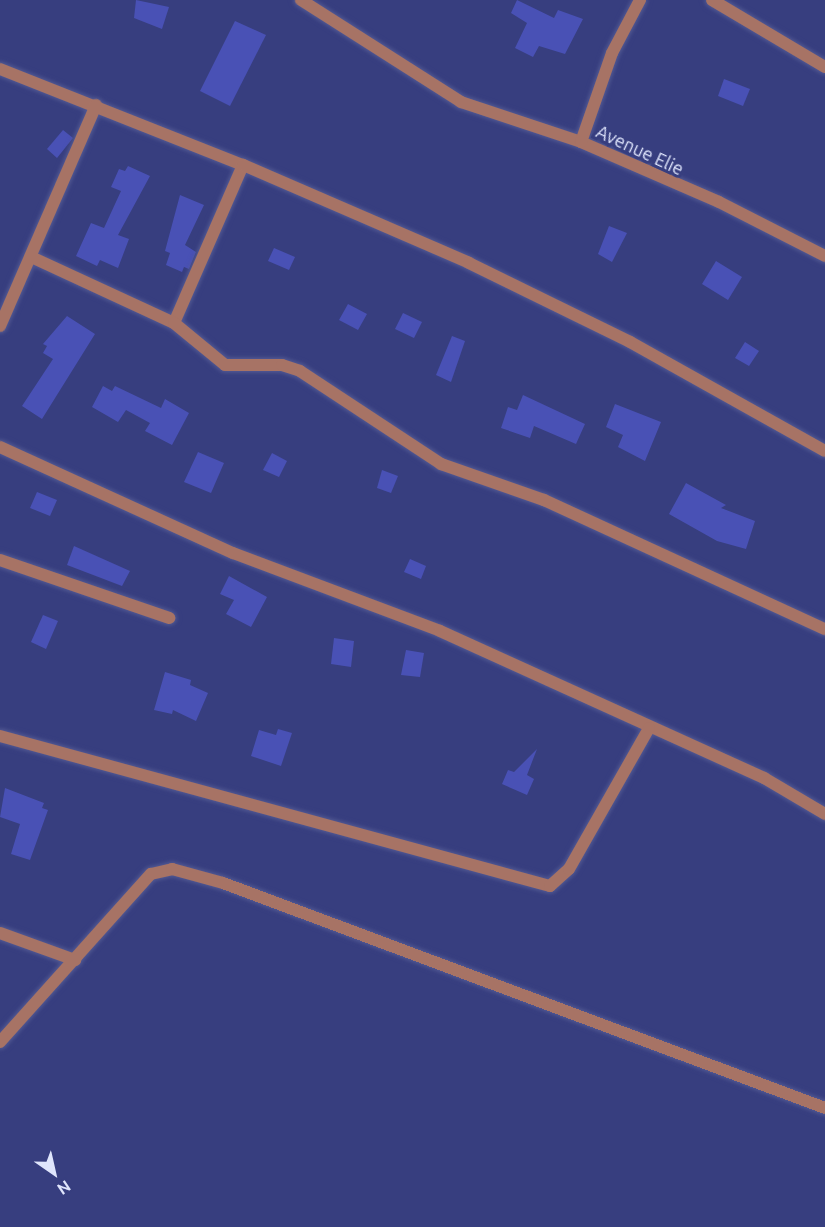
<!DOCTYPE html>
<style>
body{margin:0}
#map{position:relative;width:825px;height:1227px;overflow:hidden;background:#373e7f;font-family:Ubuntu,sans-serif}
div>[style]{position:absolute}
.building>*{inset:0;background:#4951b5}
.roads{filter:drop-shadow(0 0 2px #525993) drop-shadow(0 0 2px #525993)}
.street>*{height:12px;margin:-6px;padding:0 6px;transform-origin:6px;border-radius:6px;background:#a77365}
span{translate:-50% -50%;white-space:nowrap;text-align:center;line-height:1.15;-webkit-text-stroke:6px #373e7f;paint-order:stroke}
.street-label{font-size:18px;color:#dfe5fc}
.north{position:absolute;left:24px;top:1143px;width:60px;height:60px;-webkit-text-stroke:4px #373e7f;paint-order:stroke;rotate:146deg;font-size:16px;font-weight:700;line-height:24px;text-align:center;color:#dfe5fc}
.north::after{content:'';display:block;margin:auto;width:21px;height:27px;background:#dfe5fc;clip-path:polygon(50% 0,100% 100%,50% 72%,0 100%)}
</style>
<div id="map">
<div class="building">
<i style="clip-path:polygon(136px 0,169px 7px,162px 29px,134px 18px)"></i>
<i style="clip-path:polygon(517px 0,554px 18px,558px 10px,583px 19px,565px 54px,539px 46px,533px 57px,515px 48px,527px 23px,511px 13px)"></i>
<i style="clip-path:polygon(235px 21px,266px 35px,230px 106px,200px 91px)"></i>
<i style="clip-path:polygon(724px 79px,750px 89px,743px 106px,718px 96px)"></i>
<i style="clip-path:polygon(63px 130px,73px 138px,57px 158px,47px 149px)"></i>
<i style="clip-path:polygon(128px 166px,150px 176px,118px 235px,129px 239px,118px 268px,100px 260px,97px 266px,76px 256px,91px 223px,104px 228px,121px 191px,111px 187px,119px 169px,125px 171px)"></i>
<i style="clip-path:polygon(180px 195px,204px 205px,185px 245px,196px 252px,189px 269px,184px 267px,182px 272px,166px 265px,170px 253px,165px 251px)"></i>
<i style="clip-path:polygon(609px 226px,627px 233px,612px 262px,598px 254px)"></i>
<i style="clip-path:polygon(274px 248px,295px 257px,289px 270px,268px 261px)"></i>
<i style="clip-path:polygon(716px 261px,742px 277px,728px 300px,702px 284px)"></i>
<i style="clip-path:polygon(348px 304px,367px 314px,358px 330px,339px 320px)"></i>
<i style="clip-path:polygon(403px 313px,422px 322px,414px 338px,395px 329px)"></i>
<i style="clip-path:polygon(67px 316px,95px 334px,42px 419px,22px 406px,53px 359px,43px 353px,47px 346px,43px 344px)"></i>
<i style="clip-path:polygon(452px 336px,465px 341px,451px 382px,436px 375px)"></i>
<i style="clip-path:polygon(745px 342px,759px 351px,749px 366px,735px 358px)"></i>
<i style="clip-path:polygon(103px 386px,112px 391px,115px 386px,161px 408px,165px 399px,189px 413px,172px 445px,145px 431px,150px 423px,126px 410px,118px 422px,92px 407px)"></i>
<i style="clip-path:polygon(523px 395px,585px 424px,576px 444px,534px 426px,530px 438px,501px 428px,508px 407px,517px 410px)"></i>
<i style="clip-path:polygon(615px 404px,661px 422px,645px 461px,618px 447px,623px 435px,606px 427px)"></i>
<i style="clip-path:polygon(198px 452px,224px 463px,211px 493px,184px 482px)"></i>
<i style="clip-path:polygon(272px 453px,287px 461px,279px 477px,263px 470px)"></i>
<i style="clip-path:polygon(382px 470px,398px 476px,391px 493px,377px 488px)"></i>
<i style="clip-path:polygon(686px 483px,726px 505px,721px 508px,755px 521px,746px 549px,717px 541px,669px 514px)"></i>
<i style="clip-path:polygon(37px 492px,57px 500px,50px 516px,30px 508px)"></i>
<i style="clip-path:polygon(74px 546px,130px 571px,122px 586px,67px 565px)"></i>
<i style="clip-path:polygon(410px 559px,426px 566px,421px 579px,404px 572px)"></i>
<i style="clip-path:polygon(229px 576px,267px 597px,251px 627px,226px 614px,234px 600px,220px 594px)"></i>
<i style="clip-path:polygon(43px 615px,58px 621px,46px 649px,31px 642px)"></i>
<i style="clip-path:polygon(334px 638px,354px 641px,351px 667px,331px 664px)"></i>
<i style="clip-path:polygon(406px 650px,424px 653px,420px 677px,401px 675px)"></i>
<i style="clip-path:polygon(165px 672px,191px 680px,190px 685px,208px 693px,196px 721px,173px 710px,172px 714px,154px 710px)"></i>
<i style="clip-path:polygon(278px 729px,292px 733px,281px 766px,251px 756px,259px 730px,276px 735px)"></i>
<i style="clip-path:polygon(537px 749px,527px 775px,534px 779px,527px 795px,502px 784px,508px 770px,514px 772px)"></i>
<i style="clip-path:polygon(5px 788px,44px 803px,42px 808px,48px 810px,30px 860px,11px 854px,20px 824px,0 817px)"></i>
</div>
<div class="roads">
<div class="street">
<i style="left:301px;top:0;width:190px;rotate:32.5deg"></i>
<i style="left:461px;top:102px;width:126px;rotate:18.4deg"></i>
<i style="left:581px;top:142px;width:150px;rotate:23.5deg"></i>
<i style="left:719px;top:202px;width:119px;rotate:27deg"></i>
<i style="left:712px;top:0;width:131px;rotate:30.7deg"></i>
<i style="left:0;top:69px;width:261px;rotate:21.6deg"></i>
<i style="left:243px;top:165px;width:172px;rotate:113.6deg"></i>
<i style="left:174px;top:323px;width:157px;rotate:-155.2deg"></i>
<i style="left:581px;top:142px;width:94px;rotate:-70.8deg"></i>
<i style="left:612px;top:53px;width:60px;rotate:-62.2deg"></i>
<i style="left:243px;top:165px;width:246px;rotate:23.4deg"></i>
<i style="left:469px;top:263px;width:179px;rotate:26.1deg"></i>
<i style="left:630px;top:342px;width:223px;rotate:29.2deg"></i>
<i style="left:174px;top:323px;width:66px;rotate:39.5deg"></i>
<i style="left:225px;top:365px;width:57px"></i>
<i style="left:282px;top:365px;width:19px;rotate:18deg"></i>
<i style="left:300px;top:371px;width:169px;rotate:33.4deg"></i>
<i style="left:441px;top:464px;width:109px;rotate:19.3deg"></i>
<i style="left:544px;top:500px;width:309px;rotate:24.7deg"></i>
<i style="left:0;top:326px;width:241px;rotate:-66.5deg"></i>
<i style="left:0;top:447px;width:256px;rotate:24.5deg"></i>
<i style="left:233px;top:553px;width:221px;rotate:20.6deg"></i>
<i style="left:440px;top:631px;width:356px;rotate:24.4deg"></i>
<i style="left:764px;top:778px;width:71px;rotate:30.5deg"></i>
<i style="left:0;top:560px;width:179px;rotate:18.9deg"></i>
<i style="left:0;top:736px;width:570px;rotate:15.26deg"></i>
<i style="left:550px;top:886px;width:25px;rotate:-42deg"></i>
<i style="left:569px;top:869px;width:162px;rotate:-60.4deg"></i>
<i style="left:0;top:933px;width:80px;rotate:19.8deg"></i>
<i style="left:0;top:1042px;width:226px;rotate:-48.1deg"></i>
<i style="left:151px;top:874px;width:22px;rotate:-13deg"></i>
<i style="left:172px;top:869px;width:53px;rotate:15.4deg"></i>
<i style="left:223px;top:883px;width:643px;rotate:20.49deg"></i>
</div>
</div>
<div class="street-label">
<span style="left:640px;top:150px;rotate:25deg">Avenue Elie</span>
</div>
<div class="north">N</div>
</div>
